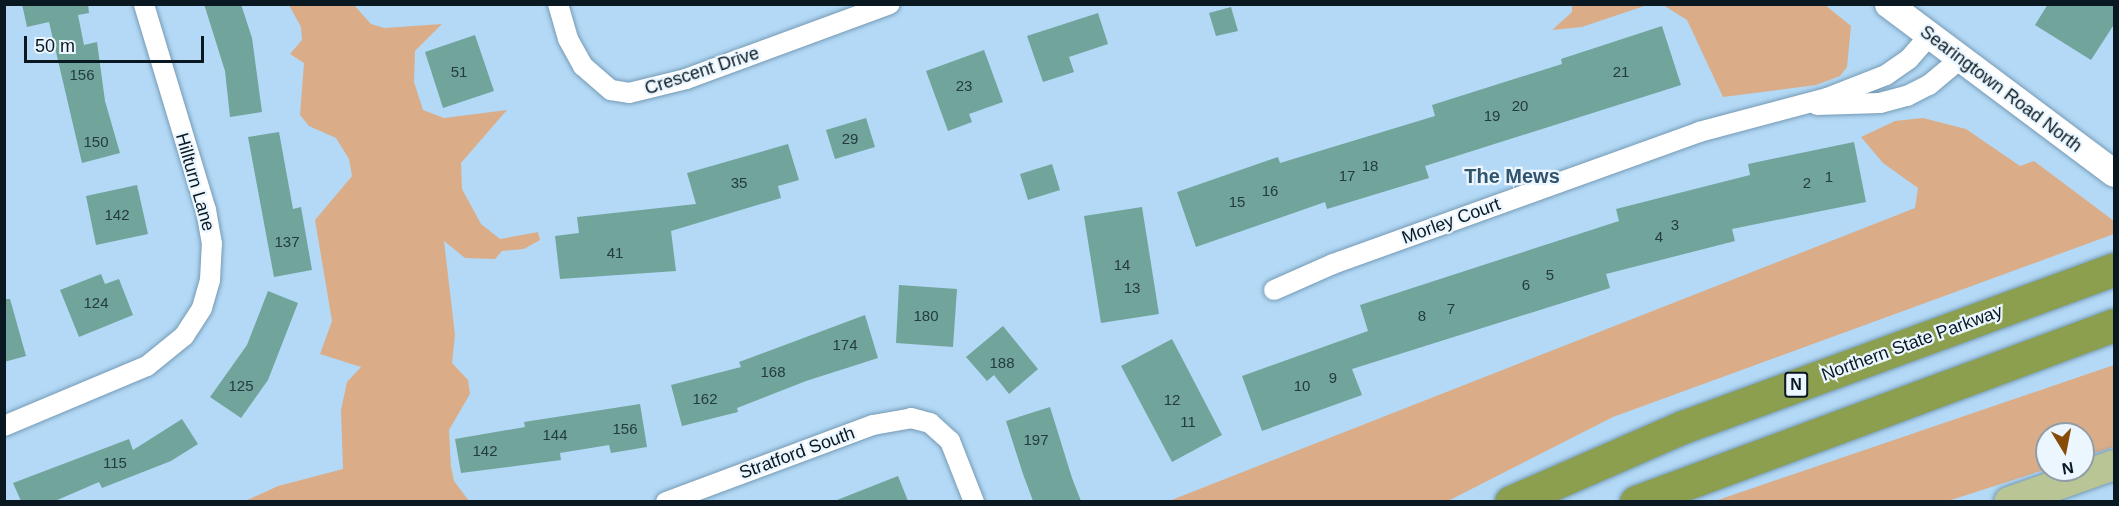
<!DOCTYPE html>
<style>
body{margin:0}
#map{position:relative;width:2119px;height:506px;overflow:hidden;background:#b3d9f6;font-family:Arial,sans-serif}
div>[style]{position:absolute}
.green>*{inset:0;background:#daad88}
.building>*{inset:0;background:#71a49a}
.roads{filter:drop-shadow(0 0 2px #769ab4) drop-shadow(0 0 2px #769ab4)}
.minor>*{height:20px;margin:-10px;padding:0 10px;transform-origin:10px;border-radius:10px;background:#fff}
.secondary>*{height:27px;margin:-13.5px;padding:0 13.5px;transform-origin:13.5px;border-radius:13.5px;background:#fff}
.primary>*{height:30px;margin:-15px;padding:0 15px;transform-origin:15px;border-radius:15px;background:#b9c595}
.motorway>*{height:33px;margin:-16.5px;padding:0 16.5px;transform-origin:16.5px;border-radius:16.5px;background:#8b9f4f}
span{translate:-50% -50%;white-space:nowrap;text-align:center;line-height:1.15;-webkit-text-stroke:4.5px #ebf6ff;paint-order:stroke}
.number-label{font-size:15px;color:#243b40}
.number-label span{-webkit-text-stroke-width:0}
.shield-label span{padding:2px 4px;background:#ebf6ff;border:2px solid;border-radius:4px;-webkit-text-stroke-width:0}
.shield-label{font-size:16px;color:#0a1822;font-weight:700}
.street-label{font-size:18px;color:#0a1822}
.neighbourhood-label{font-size:20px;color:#31536b;font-weight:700}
.frame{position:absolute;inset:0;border:6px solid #0a1822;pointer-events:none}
.north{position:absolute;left:2035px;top:422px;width:60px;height:60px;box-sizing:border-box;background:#ebf6ff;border:2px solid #919da7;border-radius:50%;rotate:170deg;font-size:16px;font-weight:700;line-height:24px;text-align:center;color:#0a1822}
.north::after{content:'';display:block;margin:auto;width:21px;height:27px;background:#874c07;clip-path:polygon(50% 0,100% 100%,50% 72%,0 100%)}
.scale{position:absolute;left:24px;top:36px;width:180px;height:27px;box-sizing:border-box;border:3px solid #0a1822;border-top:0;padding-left:8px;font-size:18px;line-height:21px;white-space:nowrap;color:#0a1822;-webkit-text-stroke:4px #ebf6ff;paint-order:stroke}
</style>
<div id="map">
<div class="green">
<i style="clip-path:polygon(289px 5px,354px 5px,371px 24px,384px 28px,442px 24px,415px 51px,414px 82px,423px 110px,444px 118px,507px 110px,461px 163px,462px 189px,481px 224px,500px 239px,538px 232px,540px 240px,524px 249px,502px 251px,495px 259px,465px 258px,444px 241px,455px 335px,452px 363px,468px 380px,470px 394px,449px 430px,451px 467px,454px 481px,469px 501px,245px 501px,278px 486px,343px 469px,341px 410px,347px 382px,361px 367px,320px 354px,332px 321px,315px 220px,352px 176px,349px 159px,336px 138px,309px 126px,300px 115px,304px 63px,290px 54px,302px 40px,301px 27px)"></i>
<i style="clip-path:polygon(1572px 5px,1572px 4px,1647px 5px,1582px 27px,1552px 30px,1572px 12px)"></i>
<i style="clip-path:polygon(1663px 5px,1825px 5px,1851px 26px,1847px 67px,1840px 76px,1816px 85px,1723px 97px,1687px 20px)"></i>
<i style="clip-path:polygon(1923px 118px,1966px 129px,2020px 166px,2034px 161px,2114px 221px,2114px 234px,1613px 417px,1448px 501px,1169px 501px,1915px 208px,1918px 188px,1883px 163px,1861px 137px,1895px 121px)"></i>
<i style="clip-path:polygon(2114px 365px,2114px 447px,2083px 457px,2083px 434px,2047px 434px,2047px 469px,1948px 501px,1715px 501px)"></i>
</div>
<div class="building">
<i style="clip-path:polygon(22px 4px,88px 4px,89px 13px,78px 15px,84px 45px,97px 42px,105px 101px,120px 153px,82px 163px,49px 22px,27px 27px)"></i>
<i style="clip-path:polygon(204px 4px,241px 4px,252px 38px,262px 112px,230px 117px,225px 71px)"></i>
<i style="clip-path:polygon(2048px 4px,2115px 4px,2115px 23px,2091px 60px,2035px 25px)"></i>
<i style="clip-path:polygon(1231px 7px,1238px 31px,1216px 36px,1209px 13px)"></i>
<i style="clip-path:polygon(1098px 13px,1108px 44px,1069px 57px,1074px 72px,1043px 82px,1027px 36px)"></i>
<i style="clip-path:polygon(1662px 26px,1681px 85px,1425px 166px,1429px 178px,1327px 209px,1325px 202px,1196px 247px,1177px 192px,1278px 157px,1280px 163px,1435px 116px,1432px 105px,1562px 64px,1561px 59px)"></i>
<i style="clip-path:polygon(475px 35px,494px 91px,443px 108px,425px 52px)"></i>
<i style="clip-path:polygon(984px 50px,1003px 102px,969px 114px,972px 122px,948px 131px,926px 71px)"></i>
<i style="clip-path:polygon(866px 118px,875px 147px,835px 159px,826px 130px)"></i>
<i style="clip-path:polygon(279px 132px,293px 209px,301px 207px,312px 270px,274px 277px,248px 137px)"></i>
<i style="clip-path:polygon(1854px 142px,1866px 202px,1732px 229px,1735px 241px,1606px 274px,1610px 288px,1352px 369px,1362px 395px,1262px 431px,1242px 376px,1368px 331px,1360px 305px,1619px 221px,1616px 209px,1750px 175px,1748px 164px)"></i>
<i style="clip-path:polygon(788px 144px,799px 180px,778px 186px,781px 198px,671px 231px,676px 271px,560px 279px,555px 236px,579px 233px,577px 217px,696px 204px,687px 173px)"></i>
<i style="clip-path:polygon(1052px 164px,1060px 190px,1028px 200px,1020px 174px)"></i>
<i style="clip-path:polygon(137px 185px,148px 234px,96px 245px,86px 196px)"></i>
<i style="clip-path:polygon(1142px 207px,1159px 314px,1101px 323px,1084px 216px)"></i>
<i style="clip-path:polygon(101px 274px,105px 284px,119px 279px,133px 315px,79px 337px,60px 290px)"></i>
<i style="clip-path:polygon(899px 285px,957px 289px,953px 347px,896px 343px)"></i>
<i style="clip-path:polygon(268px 291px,298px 303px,268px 380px,241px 418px,210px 397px,247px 345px)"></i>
<i style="clip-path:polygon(4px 299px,10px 299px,26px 356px,4px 362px)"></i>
<i style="clip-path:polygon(865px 315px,878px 358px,806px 381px,737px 408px,738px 412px,682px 426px,671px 385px,741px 367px,739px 362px)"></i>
<i style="clip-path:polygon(1003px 326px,1038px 369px,1009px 394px,994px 375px,987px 381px,966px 357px)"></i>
<i style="clip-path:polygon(1172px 339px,1222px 435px,1172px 462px,1121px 366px)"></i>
<i style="clip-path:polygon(640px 404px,647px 447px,611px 453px,609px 445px,560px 453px,561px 460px,461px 473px,455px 439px,525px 427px,524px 422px)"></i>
<i style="clip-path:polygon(1050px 407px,1072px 478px,1081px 501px,1033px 501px,1023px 474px,1006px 421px)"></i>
<i style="clip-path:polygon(182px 419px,198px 444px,171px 461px,102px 488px,99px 482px,55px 501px,21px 501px,13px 483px,129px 439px,133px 450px)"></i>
<i style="clip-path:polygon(898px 476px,908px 501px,837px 501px,837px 500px)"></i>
</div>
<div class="roads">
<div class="minor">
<i style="left:558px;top:4px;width:36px;rotate:74deg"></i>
<i style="left:568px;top:39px;width:31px;rotate:61deg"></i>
<i style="left:583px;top:66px;width:37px;rotate:41deg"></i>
<i style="left:611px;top:90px;width:18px;rotate:9deg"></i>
<i style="left:629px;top:93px;width:59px;rotate:-13.8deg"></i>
<i style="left:686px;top:79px;width:217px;rotate:-20.2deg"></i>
<i style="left:1817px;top:105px;width:63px;rotate:-1.8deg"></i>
<i style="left:1880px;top:103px;width:28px;rotate:-15deg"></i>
<i style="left:1907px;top:96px;width:25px;rotate:-27deg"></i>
<i style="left:1929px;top:85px;width:40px;rotate:-40deg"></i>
<i style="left:1274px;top:290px;width:64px;rotate:-23.8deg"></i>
<i style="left:1333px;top:264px;width:389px;rotate:-19.8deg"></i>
<i style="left:1699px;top:132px;width:132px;rotate:-14.9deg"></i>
<i style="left:1827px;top:98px;width:63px;rotate:-21.3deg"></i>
<i style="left:1886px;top:75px;width:28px;rotate:-35deg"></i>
<i style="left:1909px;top:59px;width:30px;rotate:-49deg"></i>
<i style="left:4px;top:426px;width:155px;rotate:-22.8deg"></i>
<i style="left:147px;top:366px;width:48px;rotate:-39deg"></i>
<i style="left:184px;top:336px;width:33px;rotate:-57deg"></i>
<i style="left:202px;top:308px;width:29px;rotate:-74deg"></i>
<i style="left:210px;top:280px;width:36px;rotate:-87deg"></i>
<i style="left:212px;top:244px;width:35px;rotate:-100deg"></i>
<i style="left:206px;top:210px;width:215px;rotate:-106.8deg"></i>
<i style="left:666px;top:502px;width:221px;rotate:-20.4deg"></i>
<i style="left:873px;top:425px;width:39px;rotate:-10deg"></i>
<i style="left:911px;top:418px;width:20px;rotate:15deg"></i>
<i style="left:930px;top:423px;width:27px;rotate:42deg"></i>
<i style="left:950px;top:441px;width:66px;rotate:68.5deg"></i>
</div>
<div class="secondary">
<i style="left:1888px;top:4px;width:282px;rotate:36.8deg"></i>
</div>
<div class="primary">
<i style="left:2009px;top:502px;width:111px;rotate:-19.4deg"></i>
</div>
<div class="motorway">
<i style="left:1511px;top:502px;width:188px;rotate:-23.6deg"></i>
<i style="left:1683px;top:427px;width:459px;rotate:-20.1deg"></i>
<i style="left:1636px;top:502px;width:510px;rotate:-20.32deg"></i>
</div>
</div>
<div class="number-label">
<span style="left:459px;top:72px">51</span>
<span style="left:1621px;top:72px">21</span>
<span style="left:82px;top:75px">156</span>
<span style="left:964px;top:86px">23</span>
<span style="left:1520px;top:106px">20</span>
<span style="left:1492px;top:116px">19</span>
<span style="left:850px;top:139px">29</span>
<span style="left:96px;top:142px">150</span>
<span style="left:1370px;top:166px">18</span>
<span style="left:1347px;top:176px">17</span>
<span style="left:1829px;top:177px">1</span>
<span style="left:739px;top:183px">35</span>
<span style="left:1807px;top:183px">2</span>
<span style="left:1270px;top:191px">16</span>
<span style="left:1237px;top:202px">15</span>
<span style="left:117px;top:215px">142</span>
<span style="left:1675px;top:225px">3</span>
<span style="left:1659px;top:237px">4</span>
<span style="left:287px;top:242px">137</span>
<span style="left:615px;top:253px">41</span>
<span style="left:1122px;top:265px">14</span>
<span style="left:1550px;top:275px">5</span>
<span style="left:1526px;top:285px">6</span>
<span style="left:1132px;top:288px">13</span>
<span style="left:96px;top:303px">124</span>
<span style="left:1451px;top:309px">7</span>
<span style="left:926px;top:316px">180</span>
<span style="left:1422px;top:316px">8</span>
<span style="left:845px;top:345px">174</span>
<span style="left:1002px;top:363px">188</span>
<span style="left:773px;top:372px">168</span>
<span style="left:1333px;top:378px">9</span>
<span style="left:241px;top:386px">125</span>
<span style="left:1302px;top:386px">10</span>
<span style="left:705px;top:399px">162</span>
<span style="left:1172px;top:400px">12</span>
<span style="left:1188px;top:422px">11</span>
<span style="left:625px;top:429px">156</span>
<span style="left:555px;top:435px">144</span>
<span style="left:1036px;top:440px">197</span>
<span style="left:485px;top:451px">142</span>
<span style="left:115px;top:463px">115</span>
</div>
<div class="shield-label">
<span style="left:1796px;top:385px">N</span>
</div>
<div class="street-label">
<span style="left:702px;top:71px;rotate:-18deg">Crescent Drive</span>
<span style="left:2001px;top:89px;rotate:37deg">Searingtown Road North</span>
<span style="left:195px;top:182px;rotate:74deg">Hillturn Lane</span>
<span style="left:1451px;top:221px;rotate:-20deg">Morley Court</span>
<span style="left:1912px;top:343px;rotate:-20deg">Northern State Parkway</span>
<span style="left:797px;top:453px;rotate:-20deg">Stratford South</span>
</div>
<div class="neighbourhood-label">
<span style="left:1512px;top:176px">The Mews</span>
</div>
<div class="frame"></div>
<div class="north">N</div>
<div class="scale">50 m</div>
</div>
